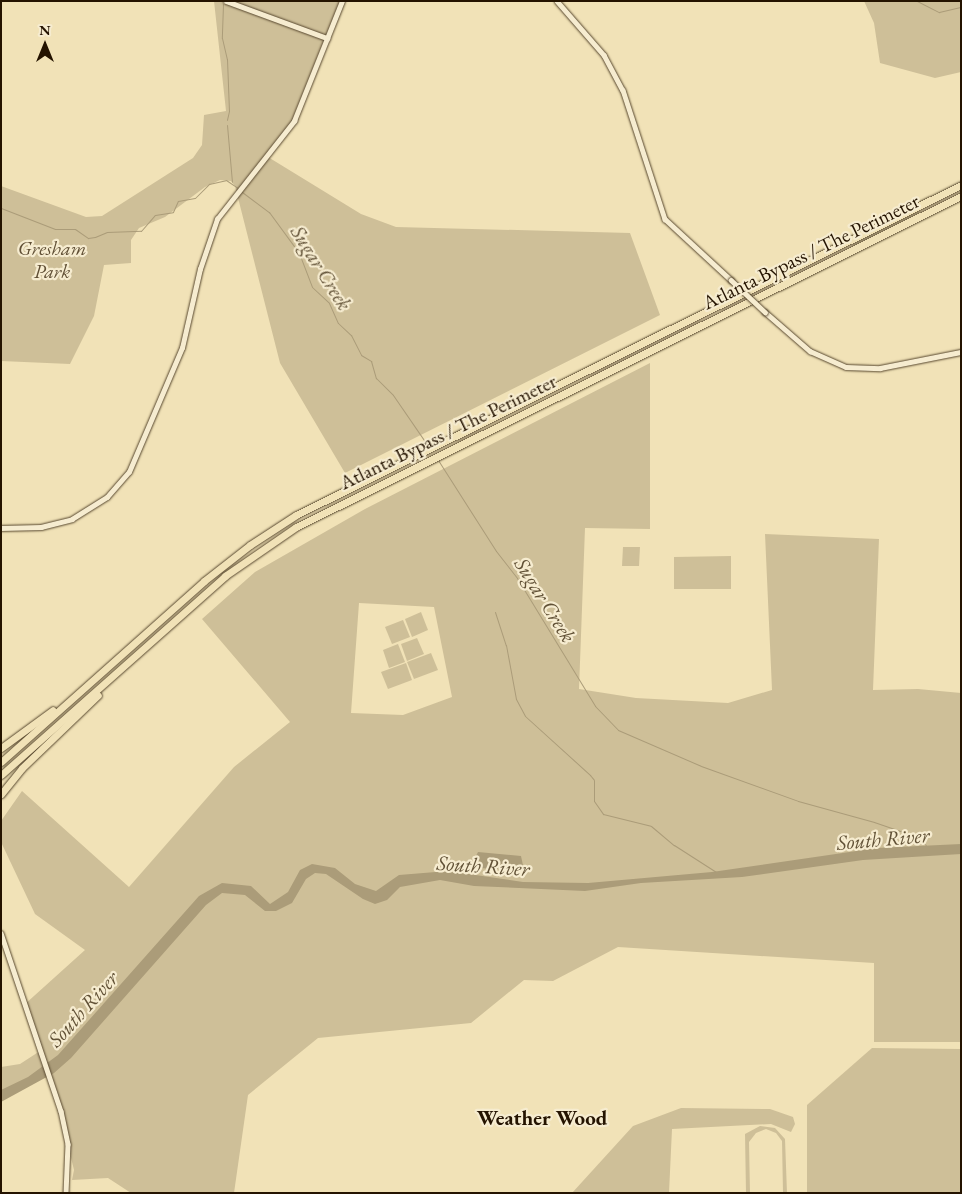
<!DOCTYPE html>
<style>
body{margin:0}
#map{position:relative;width:962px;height:1194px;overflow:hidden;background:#f1e2b7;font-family:"EB Garamond",serif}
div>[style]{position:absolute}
.green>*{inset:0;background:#cebf98}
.water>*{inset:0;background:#ab9c79}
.stream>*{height:1px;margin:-0.5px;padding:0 0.5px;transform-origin:0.5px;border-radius:0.5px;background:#ab9c79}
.roads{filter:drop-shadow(0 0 1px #57472e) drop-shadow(0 0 1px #57472e)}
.minor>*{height:4.5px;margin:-2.25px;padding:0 2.25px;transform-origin:2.25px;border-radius:2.25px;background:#f6ecd0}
.highway>*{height:7px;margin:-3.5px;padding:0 3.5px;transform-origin:3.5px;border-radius:3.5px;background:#f1e2b7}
.bridges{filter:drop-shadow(0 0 1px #57472e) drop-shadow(0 0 1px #57472e)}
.minor-bridge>*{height:4.5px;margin:-2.25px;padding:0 2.25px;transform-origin:2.25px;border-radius:2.25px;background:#f6ecd0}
span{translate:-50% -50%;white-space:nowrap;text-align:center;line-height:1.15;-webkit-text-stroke:4.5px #f6ecd0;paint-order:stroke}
.park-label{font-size:20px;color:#604f35;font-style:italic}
.street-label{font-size:20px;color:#241300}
.water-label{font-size:21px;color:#615136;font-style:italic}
.neighbourhood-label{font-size:21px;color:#241300;font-weight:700}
.frame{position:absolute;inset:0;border:2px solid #241300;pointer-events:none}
.north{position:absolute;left:20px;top:20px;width:50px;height:50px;-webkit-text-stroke:4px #f6ecd0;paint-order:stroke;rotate:0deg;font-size:14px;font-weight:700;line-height:20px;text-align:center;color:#241300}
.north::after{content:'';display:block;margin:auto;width:18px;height:22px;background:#241300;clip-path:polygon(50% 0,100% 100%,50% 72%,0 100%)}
</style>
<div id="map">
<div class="green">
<i style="clip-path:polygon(214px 1px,343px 1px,292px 127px,268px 157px,361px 214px,396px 227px,630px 233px,660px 315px,345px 473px,280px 363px,235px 186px,231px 181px,220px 180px,205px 187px,165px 217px,139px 228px,131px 240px,131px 263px,104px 265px,94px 316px,70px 364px,1px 361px,1px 186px,86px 217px,102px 216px,193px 158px,202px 145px,204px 115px,226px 111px)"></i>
<i style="clip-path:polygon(864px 1px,961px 1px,961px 72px,935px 78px,880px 63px,874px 23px)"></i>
<i style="clip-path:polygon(evenodd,650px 363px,650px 529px,585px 528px,579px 689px,636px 698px,728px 703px,772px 690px,765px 534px,879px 539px,873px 690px,918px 689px,961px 693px,961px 1042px,874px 1042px,874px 963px,618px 947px,553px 981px,524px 980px,471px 1023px,318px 1038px,248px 1095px,234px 1193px,131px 1193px,108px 1178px,72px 1180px,74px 1170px,51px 1075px,1px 1096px,1px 1067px,20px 1064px,40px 1051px,24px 1005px,85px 950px,35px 914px,1px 842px,1px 821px,22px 791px,129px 887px,234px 767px,290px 722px,202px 619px,255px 572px,365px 509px,650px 363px,359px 603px,434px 607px,452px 697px,403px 715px,351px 713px,359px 603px)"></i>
<i style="clip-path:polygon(623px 547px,640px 547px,639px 566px,622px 566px)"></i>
<i style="clip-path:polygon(731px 556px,731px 589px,674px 589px,674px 557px)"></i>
<i style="clip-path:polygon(421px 612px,428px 630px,412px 637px,405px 619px)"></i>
<i style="clip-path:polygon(403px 620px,410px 637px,392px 644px,385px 627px)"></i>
<i style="clip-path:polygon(417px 638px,424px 654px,407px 661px,401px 644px)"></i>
<i style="clip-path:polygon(398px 644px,405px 662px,389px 668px,383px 650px)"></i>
<i style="clip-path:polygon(431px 653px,438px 670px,414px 679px,407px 662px)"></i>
<i style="clip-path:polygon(406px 663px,412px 680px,388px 689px,381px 672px)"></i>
<i style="clip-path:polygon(872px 1048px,961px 1049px,961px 1193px,807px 1193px,807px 1105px)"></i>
<i style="clip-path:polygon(681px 1108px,770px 1109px,793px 1117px,795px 1124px,791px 1132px,771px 1124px,672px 1129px,669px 1193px,572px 1193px,633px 1126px)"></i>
<i style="clip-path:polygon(760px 1126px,775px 1128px,785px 1139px,787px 1193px,783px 1193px,782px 1141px,776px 1133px,766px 1129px,756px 1133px,749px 1142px,750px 1193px,746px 1193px,745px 1134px)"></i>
</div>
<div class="water">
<i style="clip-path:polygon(961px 844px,961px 854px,863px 860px,742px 877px,641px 883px,585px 891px,474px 886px,440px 880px,400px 887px,387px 900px,375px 904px,363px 899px,326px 874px,315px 873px,306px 879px,292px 903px,276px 911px,265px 911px,245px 895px,222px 893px,206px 905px,71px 1058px,54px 1073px,1px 1102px,1px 1090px,28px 1077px,58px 1055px,199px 896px,222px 883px,251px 886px,270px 904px,288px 892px,300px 870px,312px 864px,335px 868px,355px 884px,376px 891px,399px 875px,448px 871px,523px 882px,588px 883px,712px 872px,877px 848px)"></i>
<i style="clip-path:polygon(478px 852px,521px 856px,524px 870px,477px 868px,474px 860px)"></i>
</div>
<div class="stream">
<i style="left:917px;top:1px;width:25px;rotate:27deg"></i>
<i style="left:939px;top:12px;width:23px;rotate:-13deg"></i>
<i style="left:223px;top:4px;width:34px;rotate:92deg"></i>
<i style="left:222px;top:38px;width:22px;rotate:77deg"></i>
<i style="left:227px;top:59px;width:52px;rotate:87.8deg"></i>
<i style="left:229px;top:111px;width:9px;rotate:103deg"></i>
<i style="left:227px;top:125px;width:57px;rotate:85deg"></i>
<i style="left:242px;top:192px;width:34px;rotate:37deg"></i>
<i style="left:269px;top:212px;width:51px;rotate:53.8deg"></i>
<i style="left:299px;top:253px;width:36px;rotate:69deg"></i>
<i style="left:312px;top:287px;width:23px;rotate:43deg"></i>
<i style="left:329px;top:303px;width:22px;rotate:66deg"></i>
<i style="left:338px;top:323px;width:18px;rotate:43deg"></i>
<i style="left:351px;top:335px;width:22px;rotate:63deg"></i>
<i style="left:361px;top:355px;width:12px;rotate:31deg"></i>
<i style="left:371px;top:361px;width:18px;rotate:74deg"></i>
<i style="left:376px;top:378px;width:24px;rotate:45deg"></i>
<i style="left:393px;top:395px;width:62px;rotate:55.5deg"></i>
<i style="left:1px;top:208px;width:58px;rotate:21.3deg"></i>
<i style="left:55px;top:229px;width:20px"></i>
<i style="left:75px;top:229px;width:16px;rotate:35deg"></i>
<i style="left:88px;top:238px;width:7px;rotate:-8deg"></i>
<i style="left:95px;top:237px;width:13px;rotate:-23deg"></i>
<i style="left:107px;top:232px;width:34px;rotate:-2deg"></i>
<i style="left:141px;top:231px;width:21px;rotate:-49deg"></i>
<i style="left:155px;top:215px;width:18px;rotate:-9deg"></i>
<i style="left:173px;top:212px;width:12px;rotate:-66deg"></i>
<i style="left:178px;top:201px;width:17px;rotate:-10deg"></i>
<i style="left:195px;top:198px;width:20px;rotate:-45deg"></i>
<i style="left:209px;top:184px;width:17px;rotate:-13deg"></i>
<i style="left:226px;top:180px;width:14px;rotate:34deg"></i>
<i style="left:438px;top:460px;width:108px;rotate:57.5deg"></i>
<i style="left:496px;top:551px;width:34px;rotate:52deg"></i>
<i style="left:517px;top:578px;width:150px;rotate:58.6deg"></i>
<i style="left:595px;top:706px;width:33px;rotate:46deg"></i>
<i style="left:618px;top:730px;width:90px;rotate:23.4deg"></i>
<i style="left:701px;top:766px;width:103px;rotate:19.8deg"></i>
<i style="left:798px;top:801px;width:79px;rotate:15.4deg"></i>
<i style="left:874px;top:822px;width:37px;rotate:19deg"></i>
<i style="left:909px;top:834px;width:20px;rotate:33deg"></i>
<i style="left:495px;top:612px;width:35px;rotate:72deg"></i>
<i style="left:506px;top:645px;width:55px;rotate:79.5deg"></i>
<i style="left:516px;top:699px;width:19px;rotate:62deg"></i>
<i style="left:525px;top:716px;width:88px;rotate:42.2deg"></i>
<i style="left:590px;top:775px;width:6px;rotate:51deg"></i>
<i style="left:594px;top:780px;width:21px;rotate:90deg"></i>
<i style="left:594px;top:801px;width:16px;rotate:55deg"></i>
<i style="left:603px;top:814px;width:49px;rotate:14deg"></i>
<i style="left:651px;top:826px;width:30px;rotate:40deg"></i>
<i style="left:674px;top:845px;width:50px;rotate:32.7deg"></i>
</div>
<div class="roads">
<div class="minor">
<i style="left:226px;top:1px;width:108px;rotate:20.1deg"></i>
<i style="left:557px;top:1px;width:72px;rotate:49deg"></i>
<i style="left:604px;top:55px;width:40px;rotate:62deg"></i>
<i style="left:623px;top:90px;width:136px;rotate:72deg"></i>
<i style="left:665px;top:219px;width:90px;rotate:42.7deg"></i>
<i style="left:765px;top:312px;width:60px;rotate:40.9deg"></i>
<i style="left:810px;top:351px;width:39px;rotate:24deg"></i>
<i style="left:846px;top:367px;width:34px;rotate:2deg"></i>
<i style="left:880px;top:368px;width:83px;rotate:-11.2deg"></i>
<i style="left:1px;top:528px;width:40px;rotate:-1.4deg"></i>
<i style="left:41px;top:527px;width:32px;rotate:-14deg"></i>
<i style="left:72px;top:519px;width:41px;rotate:-32.2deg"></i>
<i style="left:107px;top:497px;width:33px;rotate:-49deg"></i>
<i style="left:129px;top:472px;width:135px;rotate:-66.9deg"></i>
<i style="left:182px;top:348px;width:81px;rotate:-77.2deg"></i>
<i style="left:200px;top:269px;width:53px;rotate:-71.2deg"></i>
<i style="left:217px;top:219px;width:125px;rotate:-51.8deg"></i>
<i style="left:294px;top:121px;width:129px;rotate:-68.2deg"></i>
<i style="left:1px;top:933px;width:188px;rotate:71.4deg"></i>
<i style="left:61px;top:1111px;width:34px;rotate:78deg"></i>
<i style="left:68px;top:1144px;width:49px;rotate:92.3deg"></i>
</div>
<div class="highway">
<i style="left:1px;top:748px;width:64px;rotate:-36.2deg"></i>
<i style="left:1px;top:762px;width:272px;rotate:-41.7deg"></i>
<i style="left:204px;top:581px;width:58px;rotate:-38deg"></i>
<i style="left:250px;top:545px;width:55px;rotate:-33.1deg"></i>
<i style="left:296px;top:515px;width:742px;rotate:-26.39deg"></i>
<i style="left:1px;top:775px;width:300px;rotate:-41.6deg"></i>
<i style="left:225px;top:576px;width:86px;rotate:-34.6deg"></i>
<i style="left:296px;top:527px;width:743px;rotate:-26.46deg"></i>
<i style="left:1px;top:794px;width:33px;rotate:-51deg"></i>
<i style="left:22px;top:768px;width:105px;rotate:-43.8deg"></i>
</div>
</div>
<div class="bridges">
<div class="minor-bridge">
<i style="left:731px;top:280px;width:47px;rotate:43.3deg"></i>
</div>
</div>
<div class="park-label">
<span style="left:52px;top:260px">Gresham<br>Park</span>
</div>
<div class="street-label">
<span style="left:811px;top:252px;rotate:-26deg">Atlanta Bypass / The Perimeter</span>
<span style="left:448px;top:432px;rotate:-26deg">Atlanta Bypass / The Perimeter</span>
</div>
<div class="water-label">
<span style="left:321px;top:268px;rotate:58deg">Sugar Creek</span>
<span style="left:545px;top:600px;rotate:58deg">Sugar Creek</span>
<span style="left:883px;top:839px;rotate:-5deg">South River</span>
<span style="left:483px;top:866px;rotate:4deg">South River</span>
<span style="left:83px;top:1009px;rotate:-48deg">South River</span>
</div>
<div class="neighbourhood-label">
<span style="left:542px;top:1118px">Weather Wood</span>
</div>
<div class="frame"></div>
<div class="north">N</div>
</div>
